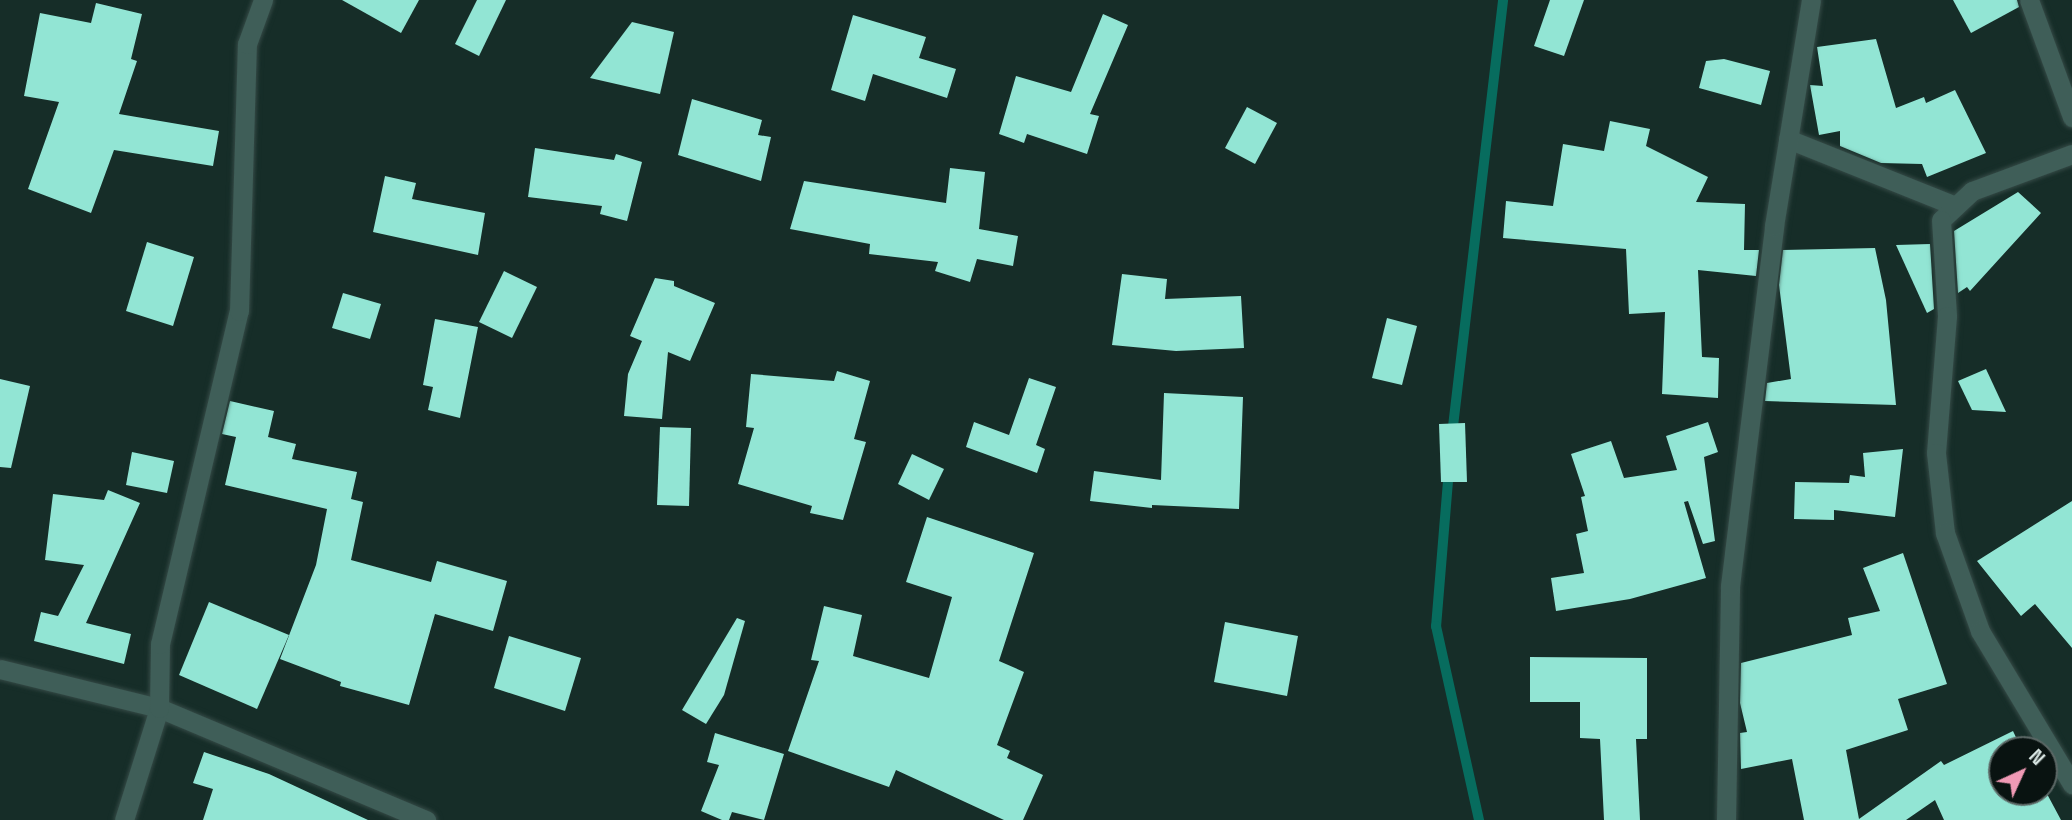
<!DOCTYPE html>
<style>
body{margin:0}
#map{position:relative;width:2072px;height:820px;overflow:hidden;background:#162d28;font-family:"Space Grotesk",sans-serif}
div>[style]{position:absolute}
.stream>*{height:10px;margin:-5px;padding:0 5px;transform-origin:5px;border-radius:5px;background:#076c5e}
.building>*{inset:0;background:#92e5d4}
.roads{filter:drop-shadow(0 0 2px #354a46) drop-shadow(0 0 2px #354a46)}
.minor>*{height:19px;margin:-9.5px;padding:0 9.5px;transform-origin:9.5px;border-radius:9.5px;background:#3f5e58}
span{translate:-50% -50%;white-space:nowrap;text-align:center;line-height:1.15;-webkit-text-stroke:7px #091311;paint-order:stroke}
.north{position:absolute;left:1988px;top:736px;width:70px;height:70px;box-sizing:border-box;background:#091311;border:2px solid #5b6765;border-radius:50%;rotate:45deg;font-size:19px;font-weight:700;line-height:28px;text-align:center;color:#d7e5e2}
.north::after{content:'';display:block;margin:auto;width:24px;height:32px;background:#f09ab5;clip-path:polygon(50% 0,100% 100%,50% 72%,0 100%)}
</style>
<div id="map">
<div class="stream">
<i style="left:1452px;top:435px;width:438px;rotate:-83.3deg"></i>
<i style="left:1449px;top:469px;width:158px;rotate:94.7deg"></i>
<i style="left:1436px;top:626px;width:199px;rotate:77.5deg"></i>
</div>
<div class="building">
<i style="clip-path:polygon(342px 0,419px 0,401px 33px)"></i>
<i style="clip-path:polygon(477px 0,506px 0,479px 56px,455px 44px)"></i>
<i style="clip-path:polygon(1550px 0,1584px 0,1564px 56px,1534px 46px)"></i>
<i style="clip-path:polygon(1953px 0,2017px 0,2019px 7px,1971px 33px)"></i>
<i style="clip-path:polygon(96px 3px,142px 14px,131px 59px,137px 61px,119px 114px,219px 131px,213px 166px,114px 150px,91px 213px,28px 189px,59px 102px,24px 96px,40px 13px,91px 23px)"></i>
<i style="clip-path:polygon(1103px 14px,1128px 25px,1090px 114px,1099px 116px,1087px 154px,1027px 134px,1024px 143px,999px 134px,1016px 76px,1071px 92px)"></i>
<i style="clip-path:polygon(853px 15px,926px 37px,919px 58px,956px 69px,947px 98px,873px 74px,865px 101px,831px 90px)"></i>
<i style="clip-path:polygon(632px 22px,674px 32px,660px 94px,590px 78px)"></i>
<i style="clip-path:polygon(1876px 39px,1896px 108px,1924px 97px,1926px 103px,1955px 90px,1986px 153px,1927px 177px,1922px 164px,1881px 163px,1840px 146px,1840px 131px,1819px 135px,1810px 85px,1823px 86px,1817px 47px)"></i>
<i style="clip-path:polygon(1724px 59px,1770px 71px,1761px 105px,1699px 88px,1706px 61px)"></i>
<i style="clip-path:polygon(692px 99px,762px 120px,758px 135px,771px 137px,761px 181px,678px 155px)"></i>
<i style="clip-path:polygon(1247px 107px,1277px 123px,1255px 164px,1225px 148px)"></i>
<i style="clip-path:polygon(1610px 121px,1650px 129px,1646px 146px,1708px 177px,1696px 202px,1745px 204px,1744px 250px,1759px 250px,1756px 276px,1698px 270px,1702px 357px,1719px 358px,1718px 398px,1662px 394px,1665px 312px,1629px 314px,1626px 249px,1503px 238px,1506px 201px,1553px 206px,1563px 144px,1604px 151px)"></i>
<i style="clip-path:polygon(535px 148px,614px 160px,616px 154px,642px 162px,627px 221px,600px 214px,602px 206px,528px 197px)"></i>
<i style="clip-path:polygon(950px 168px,985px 172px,979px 229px,1018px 236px,1013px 266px,977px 259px,970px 282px,935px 271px,938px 262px,869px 254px,870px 244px,790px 229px,804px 181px,946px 203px)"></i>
<i style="clip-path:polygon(385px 176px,416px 183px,412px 199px,485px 213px,478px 255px,373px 232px)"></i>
<i style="clip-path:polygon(2018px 192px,2041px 213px,1970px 291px,1967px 287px,1958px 293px,1954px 231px)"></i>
<i style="clip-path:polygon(147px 242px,194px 257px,173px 326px,126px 311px)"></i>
<i style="clip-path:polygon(1930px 244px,1934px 309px,1927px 313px,1896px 245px)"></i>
<i style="clip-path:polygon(1875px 248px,1886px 300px,1896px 405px,1765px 401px,1767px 383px,1791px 379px,1779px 285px,1783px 250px)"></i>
<i style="clip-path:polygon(504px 271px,537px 287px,512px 338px,479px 322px)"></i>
<i style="clip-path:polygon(1122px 274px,1167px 279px,1165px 299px,1241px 296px,1244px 348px,1176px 351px,1112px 345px)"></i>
<i style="clip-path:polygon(655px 278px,674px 281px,674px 286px,715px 303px,690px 361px,668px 352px,662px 419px,624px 416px,628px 374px,642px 341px,630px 336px)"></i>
<i style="clip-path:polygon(343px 293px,381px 304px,370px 339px,332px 328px)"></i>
<i style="clip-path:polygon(1387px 318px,1417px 326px,1402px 385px,1372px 378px)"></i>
<i style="clip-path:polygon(435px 319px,478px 327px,460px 418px,428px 410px,433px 387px,423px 385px)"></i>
<i style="clip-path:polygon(1986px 369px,2006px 412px,1972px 410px,1958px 381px)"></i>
<i style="clip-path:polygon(837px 371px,870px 381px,854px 439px,866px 442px,843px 520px,810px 513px,812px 506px,738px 484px,754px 428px,746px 427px,751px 374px,834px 381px)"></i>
<i style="clip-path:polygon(1029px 378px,1056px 387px,1036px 445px,1045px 449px,1037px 473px,966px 447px,974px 422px,1009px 435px)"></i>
<i style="clip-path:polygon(0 379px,30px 386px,11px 468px,0 467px)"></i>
<i style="clip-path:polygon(1164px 393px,1243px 397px,1239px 509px,1152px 505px,1152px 508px,1090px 501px,1094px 471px,1161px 480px)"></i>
<i style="clip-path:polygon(230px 401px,274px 411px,268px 437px,296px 444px,292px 459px,357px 472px,351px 499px,363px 502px,351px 560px,431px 582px,437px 561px,507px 581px,493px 631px,435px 614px,409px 705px,340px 686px,341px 682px,280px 659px,316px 565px,327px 509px,225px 485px,236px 437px,222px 434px)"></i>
<i style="clip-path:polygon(1708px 422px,1718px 452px,1704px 457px,1715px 541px,1703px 544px,1688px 501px,1684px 502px,1706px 578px,1630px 599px,1556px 611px,1551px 578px,1584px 573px,1576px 534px,1588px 531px,1581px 497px,1585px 496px,1571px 454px,1611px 441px,1624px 478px,1677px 470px,1666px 436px)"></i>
<i style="clip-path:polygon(1465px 423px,1467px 482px,1441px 482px,1439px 424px)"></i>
<i style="clip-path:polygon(660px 427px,691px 428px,689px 506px,657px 505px)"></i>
<i style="clip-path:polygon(1903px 449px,1895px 517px,1834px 510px,1834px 520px,1794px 519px,1795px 482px,1849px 483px,1850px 475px,1865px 477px,1863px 453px)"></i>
<i style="clip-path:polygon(132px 452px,174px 461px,167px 493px,126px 485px)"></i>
<i style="clip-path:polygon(912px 454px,944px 469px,929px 500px,898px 484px)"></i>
<i style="clip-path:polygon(108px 490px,140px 503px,86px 623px,131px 634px,124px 664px,34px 641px,41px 612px,58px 616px,84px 565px,45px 560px,53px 494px,104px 500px)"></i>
<i style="clip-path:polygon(2072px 501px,2072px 648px,2035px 604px,2021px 616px,1977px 561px)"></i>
<i style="clip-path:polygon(927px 517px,1034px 553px,999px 661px,1024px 672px,997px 745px,1010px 751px,1007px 758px,1043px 775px,1023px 820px,1004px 820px,896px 770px,889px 787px,788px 751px,819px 661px,811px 660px,824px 606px,862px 615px,853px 656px,929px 678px,952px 597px,906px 582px)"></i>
<i style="clip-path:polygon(1903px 553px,1947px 684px,1898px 699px,1908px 730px,1846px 750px,1859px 819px,1941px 761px,1944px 765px,2013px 731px,2022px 750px,2002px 750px,2002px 792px,2046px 792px,2061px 820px,1944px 820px,1935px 800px,1906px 820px,1804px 820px,1792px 759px,1741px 769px,1740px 733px,1747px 732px,1740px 703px,1741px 663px,1852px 635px,1848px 618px,1880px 611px,1863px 568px)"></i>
<i style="clip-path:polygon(209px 602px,289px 635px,257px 709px,179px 675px)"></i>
<i style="clip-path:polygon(737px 618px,745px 621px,724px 695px,706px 724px,682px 710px)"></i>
<i style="clip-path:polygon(1225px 622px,1298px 636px,1287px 696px,1214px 682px)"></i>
<i style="clip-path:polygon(509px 636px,581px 658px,565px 711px,494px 688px)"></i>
<i style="clip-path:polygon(1530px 657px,1647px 658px,1647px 739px,1636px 739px,1640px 820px,1604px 820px,1600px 739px,1580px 738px,1580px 702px,1530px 702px)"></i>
<i style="clip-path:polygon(715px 733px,784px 754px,764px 820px,732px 812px,729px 820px,722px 820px,701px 811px,719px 765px,707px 762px)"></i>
<i style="clip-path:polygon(204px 752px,269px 774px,368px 820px,203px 820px,213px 789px,193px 783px)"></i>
</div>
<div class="roads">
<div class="minor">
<i style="left:2029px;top:0;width:125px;rotate:69.8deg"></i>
<i style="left:1788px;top:139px;width:178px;rotate:21.8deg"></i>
<i style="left:2072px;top:154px;width:107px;rotate:159.7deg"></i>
<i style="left:1972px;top:191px;width:42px;rotate:136.9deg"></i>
<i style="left:1941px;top:220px;width:96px;rotate:86.4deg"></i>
<i style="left:1947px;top:316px;width:137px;rotate:94.6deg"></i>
<i style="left:1936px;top:453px;width:81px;rotate:83.6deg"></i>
<i style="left:1945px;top:533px;width:104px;rotate:70.3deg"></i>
<i style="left:1980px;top:631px;width:179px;rotate:59deg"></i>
<i style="left:0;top:669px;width:164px;rotate:13.8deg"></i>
<i style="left:159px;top:708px;width:290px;rotate:22.8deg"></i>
<i style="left:124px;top:820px;width:117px;rotate:-72.6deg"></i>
<i style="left:159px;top:708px;width:64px;rotate:-89.1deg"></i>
<i style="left:160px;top:644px;width:342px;rotate:-76.7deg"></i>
<i style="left:239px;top:311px;width:267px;rotate:-88.3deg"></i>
<i style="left:247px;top:44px;width:47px;rotate:-70deg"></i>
<i style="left:1726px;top:820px;width:234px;rotate:-89deg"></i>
<i style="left:1730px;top:586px;width:363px;rotate:-83deg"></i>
<i style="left:1774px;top:226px;width:229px;rotate:-80.7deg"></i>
</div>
</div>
<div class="north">N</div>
</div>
